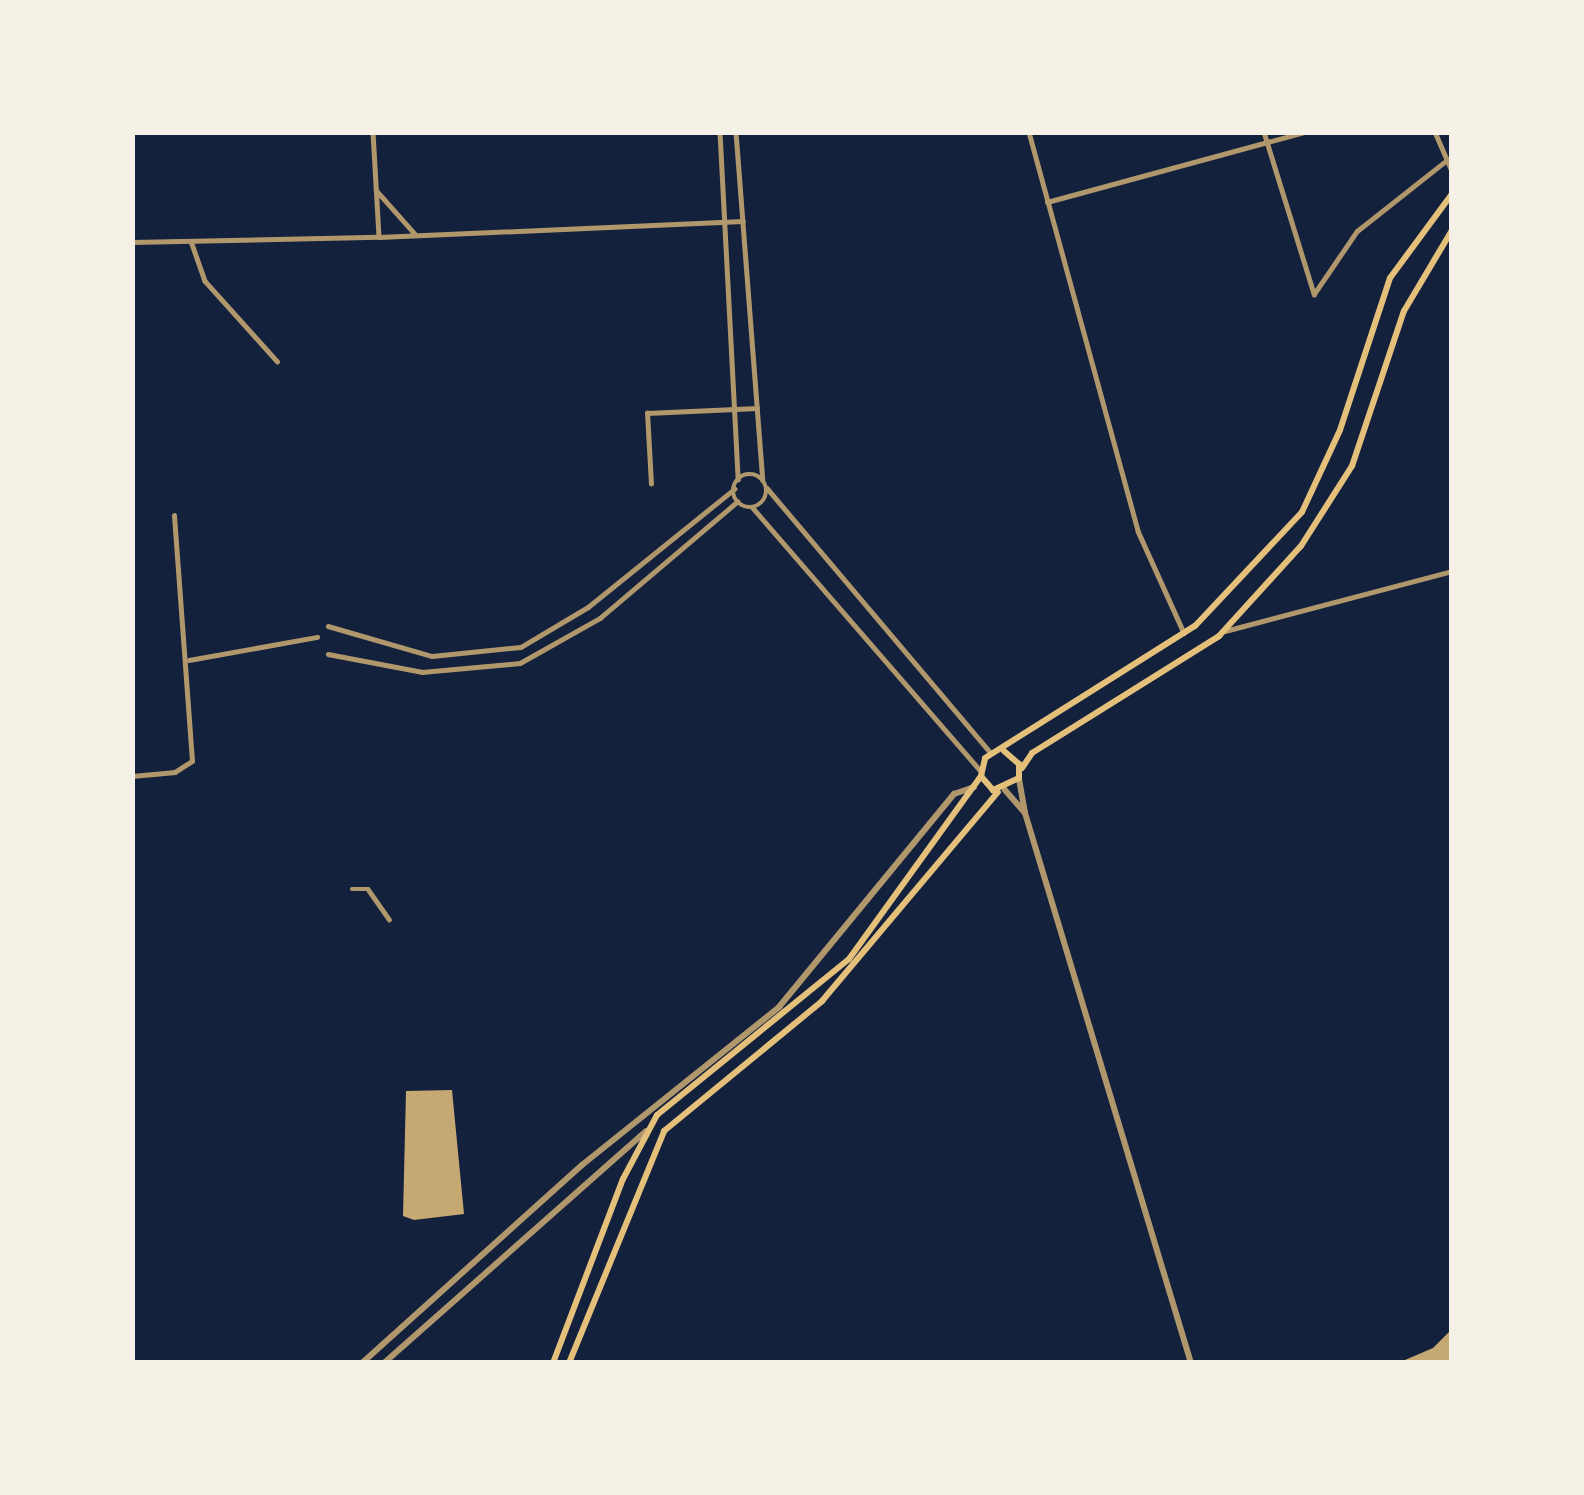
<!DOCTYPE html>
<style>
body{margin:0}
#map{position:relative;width:1584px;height:1495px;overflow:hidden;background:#14213d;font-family:Overpass,sans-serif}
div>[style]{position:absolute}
.building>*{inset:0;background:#c6a872}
.minor>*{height:4.5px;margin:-2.25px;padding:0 2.25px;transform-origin:2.25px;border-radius:2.25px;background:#b1986c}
.minor>.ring{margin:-2.25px;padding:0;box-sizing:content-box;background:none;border:4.5px solid #b1986c;border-radius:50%}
.tertiary>*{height:6px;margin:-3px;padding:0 3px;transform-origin:3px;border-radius:3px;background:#b1986c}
.secondary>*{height:6px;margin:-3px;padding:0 3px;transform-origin:3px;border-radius:3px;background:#e5c07b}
span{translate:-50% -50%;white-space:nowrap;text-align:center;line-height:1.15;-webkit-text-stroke:12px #f6f1e7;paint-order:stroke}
.frame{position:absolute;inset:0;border:135px solid #f6f1e7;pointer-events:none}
</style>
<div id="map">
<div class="building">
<i style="clip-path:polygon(452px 1090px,464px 1214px,414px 1220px,403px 1216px,406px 1091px)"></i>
<i style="clip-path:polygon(1452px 1329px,1452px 1363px,1398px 1363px,1433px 1348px)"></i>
</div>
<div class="minor">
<i style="left:373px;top:132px;width:105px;rotate:86.7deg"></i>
<i style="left:379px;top:237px;width:364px;rotate:-2.5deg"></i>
<i style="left:720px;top:132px;width:348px;rotate:87deg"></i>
<i style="left:736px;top:132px;width:349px;rotate:85.6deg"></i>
<i style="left:1029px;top:132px;width:414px;rotate:74.7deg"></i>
<i style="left:1138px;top:531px;width:112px;rotate:65.7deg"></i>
<i style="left:1264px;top:132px;width:170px;rotate:72.8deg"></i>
<i style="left:1314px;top:294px;width:76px;rotate:-55.7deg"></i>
<i style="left:1357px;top:231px;width:115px;rotate:-38.3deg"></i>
<i style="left:1435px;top:132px;width:43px;rotate:66.4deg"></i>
<i style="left:376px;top:190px;width:60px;rotate:48.4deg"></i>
<i style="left:1047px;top:202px;width:266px;rotate:-15.2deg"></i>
<i style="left:191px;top:241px;width:42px;rotate:70.7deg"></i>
<i style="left:205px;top:281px;width:108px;rotate:48deg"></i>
<i style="left:132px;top:242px;width:246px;rotate:-1.2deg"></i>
<i class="ring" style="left:733px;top:474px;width:29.5px;height:29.5px"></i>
<i style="left:651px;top:484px;width:71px;rotate:-93.2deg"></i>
<i style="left:647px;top:413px;width:110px;rotate:-2.6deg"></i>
<i style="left:767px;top:488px;width:347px;rotate:49.8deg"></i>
<i style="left:753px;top:508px;width:347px;rotate:49.1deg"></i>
<i style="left:328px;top:626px;width:108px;rotate:16.1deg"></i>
<i style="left:432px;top:656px;width:89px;rotate:-5.8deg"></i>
<i style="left:521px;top:647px;width:78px;rotate:-30.8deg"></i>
<i style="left:588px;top:607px;width:188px;rotate:-38.9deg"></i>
<i style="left:1225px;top:631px;width:235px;rotate:-14.8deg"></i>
<i style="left:328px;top:654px;width:96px;rotate:10.8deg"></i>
<i style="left:422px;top:672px;width:98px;rotate:-5.2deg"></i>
<i style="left:520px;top:663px;width:92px;rotate:-29.4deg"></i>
<i style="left:600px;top:618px;width:180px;rotate:-40.3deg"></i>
<i style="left:189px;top:660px;width:130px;rotate:-10.2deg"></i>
<i style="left:132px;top:776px;width:43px;rotate:-5.3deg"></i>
<i style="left:175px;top:772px;width:20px;rotate:-33deg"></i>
<i style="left:192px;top:761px;width:246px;rotate:-94.2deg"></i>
<i style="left:352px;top:889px;width:16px"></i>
<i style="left:368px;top:889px;width:37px;rotate:55deg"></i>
</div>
<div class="tertiary">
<i style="left:1005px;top:790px;width:30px;rotate:49deg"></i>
<i style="left:1025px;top:813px;width:36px;rotate:-100deg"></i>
<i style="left:1025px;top:813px;width:575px;rotate:73.21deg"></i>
<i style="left:362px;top:1363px;width:296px;rotate:-42deg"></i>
<i style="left:582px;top:1165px;width:253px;rotate:-38.7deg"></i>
<i style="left:779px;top:1007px;width:276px;rotate:-50.6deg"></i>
<i style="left:954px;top:794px;width:21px;rotate:-19deg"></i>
<i style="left:384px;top:1363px;width:350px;rotate:-41.5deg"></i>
</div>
<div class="secondary">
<i style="left:1004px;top:751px;width:20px;rotate:41deg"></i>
<i style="left:1019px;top:764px;width:14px;rotate:90deg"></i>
<i style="left:1019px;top:778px;width:29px;rotate:155deg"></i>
<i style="left:993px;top:790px;width:18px;rotate:-131deg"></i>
<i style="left:981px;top:776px;width:18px;rotate:-77deg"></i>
<i style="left:985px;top:758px;width:248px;rotate:-32.2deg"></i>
<i style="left:1195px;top:626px;width:156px;rotate:-46.8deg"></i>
<i style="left:1302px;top:512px;width:90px;rotate:-65.1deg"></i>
<i style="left:1340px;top:430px;width:160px;rotate:-71.8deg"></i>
<i style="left:1390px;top:278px;width:104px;rotate:-53.6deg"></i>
<i style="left:1022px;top:768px;width:18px;rotate:-56deg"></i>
<i style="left:1032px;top:753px;width:221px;rotate:-32deg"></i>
<i style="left:1219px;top:636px;width:122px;rotate:-47.7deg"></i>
<i style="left:1301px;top:546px;width:95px;rotate:-57.5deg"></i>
<i style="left:1352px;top:466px;width:163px;rotate:-71.5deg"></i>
<i style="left:1404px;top:311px;width:94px;rotate:-59.3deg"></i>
<i style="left:553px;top:1363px;width:197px;rotate:-69.2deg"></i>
<i style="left:623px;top:1179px;width:72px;rotate:-62deg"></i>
<i style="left:657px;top:1115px;width:247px;rotate:-39.1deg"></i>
<i style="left:849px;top:959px;width:226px;rotate:-54.2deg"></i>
<i style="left:569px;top:1363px;width:251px;rotate:-67.7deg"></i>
<i style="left:664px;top:1131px;width:205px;rotate:-39.4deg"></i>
<i style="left:822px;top:1001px;width:273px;rotate:-49.9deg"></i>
</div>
<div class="frame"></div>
</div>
